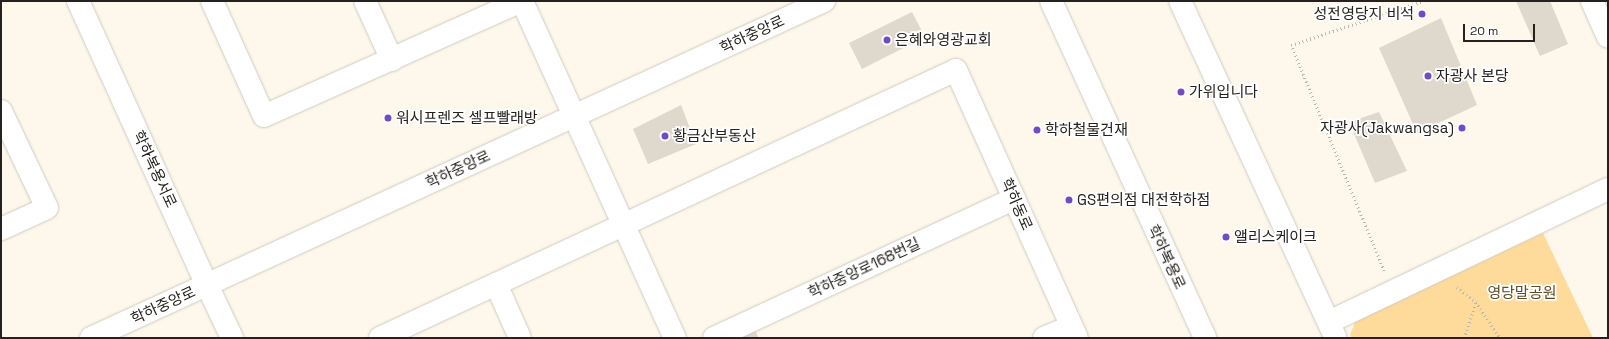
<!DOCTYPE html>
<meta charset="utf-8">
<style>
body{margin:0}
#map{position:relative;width:1609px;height:339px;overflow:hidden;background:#fdf7ec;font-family:"Space Grotesk","Noto Sans KR",sans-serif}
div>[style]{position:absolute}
.green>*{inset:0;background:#fedb9a}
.building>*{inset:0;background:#ded8cd}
.path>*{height:2.5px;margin-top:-1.25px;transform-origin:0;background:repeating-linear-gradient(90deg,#bbb6ad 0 1px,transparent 0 4px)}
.roads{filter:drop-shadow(0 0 1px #d0cabf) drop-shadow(0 0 1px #d0cabf)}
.minor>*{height:22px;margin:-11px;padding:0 11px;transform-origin:11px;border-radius:11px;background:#fff}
.tertiary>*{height:22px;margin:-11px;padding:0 11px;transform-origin:11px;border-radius:11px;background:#fff}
.dots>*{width:11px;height:11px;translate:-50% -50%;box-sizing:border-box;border:2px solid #fff;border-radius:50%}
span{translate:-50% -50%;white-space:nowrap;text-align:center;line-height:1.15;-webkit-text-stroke:3.5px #fff;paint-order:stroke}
.poi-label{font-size:15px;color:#24221e}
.right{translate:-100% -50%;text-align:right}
.left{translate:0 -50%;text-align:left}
.street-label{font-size:15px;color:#24221e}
.park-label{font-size:15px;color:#604c25}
.frame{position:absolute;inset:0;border:2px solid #24221e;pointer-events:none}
.scale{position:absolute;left:1463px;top:24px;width:72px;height:18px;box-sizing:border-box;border:2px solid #24221e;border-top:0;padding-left:5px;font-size:12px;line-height:14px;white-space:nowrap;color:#24221e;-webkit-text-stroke:3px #fff;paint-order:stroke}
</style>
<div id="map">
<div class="green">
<i style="clip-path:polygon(1543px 233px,1593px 338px,1352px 338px,1350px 335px,1355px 322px)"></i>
</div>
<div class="building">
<i style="clip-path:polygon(1516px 1px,1550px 1px,1568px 44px,1540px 56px)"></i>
<i style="clip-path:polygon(912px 12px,925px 37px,862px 69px,849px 43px)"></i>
<i style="clip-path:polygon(1441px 18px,1477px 105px,1417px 133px,1379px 48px)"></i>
<i style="clip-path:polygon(681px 105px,696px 144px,648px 164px,633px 129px)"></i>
<i style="clip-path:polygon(1379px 112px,1407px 171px,1375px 183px,1349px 122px)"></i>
<i style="clip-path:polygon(753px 327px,759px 338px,731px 338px)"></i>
</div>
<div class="path">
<i style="left:1384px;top:271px;width:244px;rotate:-112.4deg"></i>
<i style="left:1291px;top:45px;width:139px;rotate:-18.4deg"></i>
<i style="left:1457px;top:287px;width:24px;rotate:38deg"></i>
<i style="left:1476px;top:302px;width:43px;rotate:56.3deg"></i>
<i style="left:1464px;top:338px;width:38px;rotate:-72deg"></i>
</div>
<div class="roads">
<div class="minor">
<i style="left:212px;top:1px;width:126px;rotate:65.7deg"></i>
<i style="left:264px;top:116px;width:282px;rotate:-24.1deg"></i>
<i style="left:365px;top:1px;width:65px;rotate:65.4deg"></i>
<i style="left:522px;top:1px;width:370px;rotate:65.6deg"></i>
<i style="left:1051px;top:1px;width:371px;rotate:65.4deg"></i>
<i style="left:1180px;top:1px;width:371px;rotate:65.2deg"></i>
<i style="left:1592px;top:1px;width:39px;rotate:66deg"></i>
<i style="left:1px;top:111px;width:107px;rotate:64.6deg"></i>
<i style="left:47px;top:208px;width:51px;rotate:155.5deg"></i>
<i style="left:496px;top:284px;width:59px;rotate:66deg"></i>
<i style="left:207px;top:285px;width:59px;rotate:64.7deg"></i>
<i style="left:1329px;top:322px;width:309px;rotate:-25.5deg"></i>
<i style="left:380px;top:338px;width:635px;rotate:-24.95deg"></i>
<i style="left:956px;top:70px;width:294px;rotate:65.7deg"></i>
<i style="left:714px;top:338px;width:331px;rotate:-24.9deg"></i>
<i style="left:1044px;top:338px;width:30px;rotate:-23deg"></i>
</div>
<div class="tertiary">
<i style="left:78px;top:1px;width:312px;rotate:65.6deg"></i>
<i style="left:91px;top:338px;width:807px;rotate:-24.69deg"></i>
</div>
</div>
<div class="dots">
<i style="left:1422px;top:14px;background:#704bc4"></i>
<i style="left:887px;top:40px;background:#704bc4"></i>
<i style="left:1428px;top:76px;background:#704bc4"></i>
<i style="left:1181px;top:92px;background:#704bc4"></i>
<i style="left:388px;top:118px;background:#704bc4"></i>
<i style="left:1462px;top:128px;background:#704bc4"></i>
<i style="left:1037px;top:130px;background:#704bc4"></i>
<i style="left:665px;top:136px;background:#704bc4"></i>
<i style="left:1069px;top:200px;background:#704bc4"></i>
<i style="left:1226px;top:237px;background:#704bc4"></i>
</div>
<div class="poi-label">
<span class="right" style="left:1414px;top:14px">성전영당지 비석</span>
<span class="left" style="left:895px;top:40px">은혜와영광교회</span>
<span class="left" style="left:1436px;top:76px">자광사 본당</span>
<span class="left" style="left:1189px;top:92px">가위입니다</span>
<span class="left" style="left:396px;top:118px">워시프렌즈 셀프빨래방</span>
<span class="right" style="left:1454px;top:128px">자광사(Jakwangsa)</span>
<span class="left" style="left:1045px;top:130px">학하철물건재</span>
<span class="left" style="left:673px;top:136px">황금산부동산</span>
<span class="left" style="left:1077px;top:200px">GS편의점 대전학하점</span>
<span class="left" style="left:1234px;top:237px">앨리스케이크</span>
</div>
<div class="street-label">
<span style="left:752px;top:34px;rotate:-25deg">학하중앙로</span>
<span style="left:155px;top:169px;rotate:65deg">학하복용서로</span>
<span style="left:458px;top:169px;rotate:-25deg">학하중앙로</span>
<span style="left:1017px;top:204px;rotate:66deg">학하동로</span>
<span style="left:1167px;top:257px;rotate:65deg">학하복용로</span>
<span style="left:864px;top:268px;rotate:-25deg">학하중앙로168번길</span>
<span style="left:163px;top:305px;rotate:-25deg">학하중앙로</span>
</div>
<div class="park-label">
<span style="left:1522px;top:293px">영당말공원</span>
</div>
<div class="frame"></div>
<div class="scale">20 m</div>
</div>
